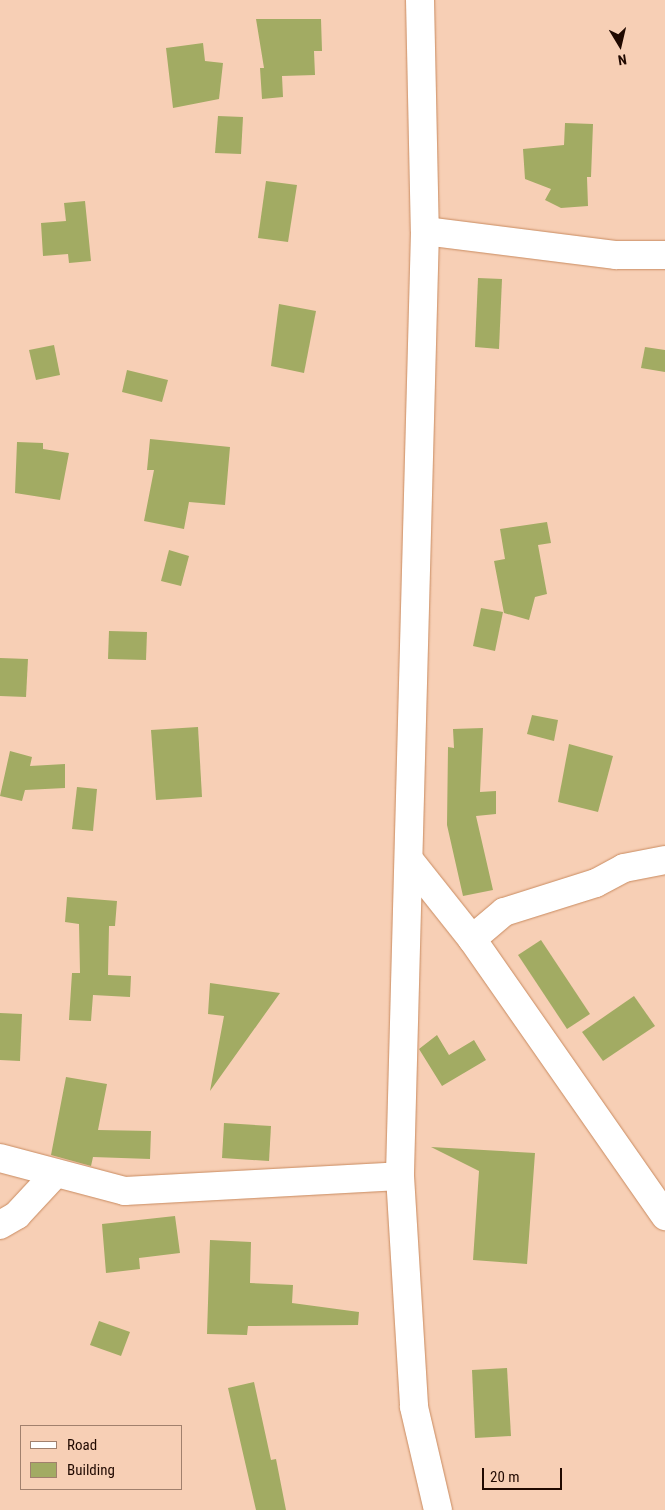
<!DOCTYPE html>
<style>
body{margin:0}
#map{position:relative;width:665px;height:1510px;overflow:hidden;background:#f7cfb5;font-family:"Roboto Condensed",sans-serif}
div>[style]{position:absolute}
.building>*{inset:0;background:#a2ab63}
.roads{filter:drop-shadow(0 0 1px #c98b60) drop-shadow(0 0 1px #c98b60)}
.minor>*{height:28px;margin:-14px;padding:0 14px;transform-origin:14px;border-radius:14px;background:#fff}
span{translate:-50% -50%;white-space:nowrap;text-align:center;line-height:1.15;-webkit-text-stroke:4.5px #f7cfb5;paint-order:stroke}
.legend{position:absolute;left:20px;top:1425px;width:162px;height:65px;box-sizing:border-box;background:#f7cfb5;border:1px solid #a1806d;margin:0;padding:6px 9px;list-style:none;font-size:15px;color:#200900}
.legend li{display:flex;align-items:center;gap:10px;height:25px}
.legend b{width:25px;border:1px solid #a1806d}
.north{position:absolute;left:595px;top:20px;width:50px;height:50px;-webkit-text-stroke:4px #f7cfb5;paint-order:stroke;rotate:171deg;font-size:14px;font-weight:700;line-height:20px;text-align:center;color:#200900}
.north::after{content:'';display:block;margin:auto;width:18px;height:22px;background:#200900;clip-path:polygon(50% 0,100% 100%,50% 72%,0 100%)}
.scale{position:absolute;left:482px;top:1468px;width:80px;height:22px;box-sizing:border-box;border:2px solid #200900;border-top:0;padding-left:6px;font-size:15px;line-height:18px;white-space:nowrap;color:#200900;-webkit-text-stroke:4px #f7cfb5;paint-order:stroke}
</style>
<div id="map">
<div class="building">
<i style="clip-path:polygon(256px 19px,321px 19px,322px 51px,314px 51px,315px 75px,282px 76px,283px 97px,262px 99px,260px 68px,264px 68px)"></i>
<i style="clip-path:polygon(203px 43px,205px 61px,223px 63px,219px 99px,173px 108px,166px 48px)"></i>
<i style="clip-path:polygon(218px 116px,243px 117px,241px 154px,215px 153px)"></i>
<i style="clip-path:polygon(565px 123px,593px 124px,591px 177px,587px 177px,588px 206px,561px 208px,545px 200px,551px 189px,525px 179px,523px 149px,564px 145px)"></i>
<i style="clip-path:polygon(266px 181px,297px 185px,288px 242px,258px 238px)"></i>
<i style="clip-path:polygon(85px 201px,91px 261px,69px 263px,68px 254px,43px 256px,41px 223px,66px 221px,64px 203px)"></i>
<i style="clip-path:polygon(478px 278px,502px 279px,499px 349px,475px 347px)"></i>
<i style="clip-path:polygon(279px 304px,316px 311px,304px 373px,271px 366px)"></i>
<i style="clip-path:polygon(54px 345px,60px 375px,36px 380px,29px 350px)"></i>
<i style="clip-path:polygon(645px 347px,665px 350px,665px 372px,641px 368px)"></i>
<i style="clip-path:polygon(127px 370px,168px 380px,162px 402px,122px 392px)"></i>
<i style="clip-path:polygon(150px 439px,230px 447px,225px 505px,189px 502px,184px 529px,144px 521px,154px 470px,147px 470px)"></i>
<i style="clip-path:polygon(17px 442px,43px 443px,43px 449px,69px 453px,60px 500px,15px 493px)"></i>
<i style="clip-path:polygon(547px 522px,551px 543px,538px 545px,547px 594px,535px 597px,529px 620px,504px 613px,494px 561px,505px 559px,500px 529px)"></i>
<i style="clip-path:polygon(169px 550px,189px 556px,181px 586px,161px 581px)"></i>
<i style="clip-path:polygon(481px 608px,503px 612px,495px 651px,473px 646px)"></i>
<i style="clip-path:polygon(109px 631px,147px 632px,146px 660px,108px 659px)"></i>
<i style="clip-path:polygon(0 658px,28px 659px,26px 697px,0 696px)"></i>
<i style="clip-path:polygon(532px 715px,558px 720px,554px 741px,527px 734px)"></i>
<i style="clip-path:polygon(198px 727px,202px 797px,156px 800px,151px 730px)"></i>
<i style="clip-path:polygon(483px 728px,480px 792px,496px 791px,496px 814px,476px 816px,493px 890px,463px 896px,447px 825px,448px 747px,454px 748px,453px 729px)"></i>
<i style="clip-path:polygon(569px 744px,613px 756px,598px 812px,558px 802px)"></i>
<i style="clip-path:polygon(10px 751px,32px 757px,30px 766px,65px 764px,65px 788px,25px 790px,22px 801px,0 796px)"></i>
<i style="clip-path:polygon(77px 787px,97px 789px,93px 831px,72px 829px)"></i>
<i style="clip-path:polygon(67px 897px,117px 901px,115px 926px,109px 926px,108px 975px,131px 976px,130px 997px,93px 995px,91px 1021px,69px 1020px,72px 973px,80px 973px,79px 924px,65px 922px)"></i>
<i style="clip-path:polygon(541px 940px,590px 1014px,567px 1029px,518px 955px)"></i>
<i style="clip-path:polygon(210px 983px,280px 993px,210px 1091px,224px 1016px,208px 1014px)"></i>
<i style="clip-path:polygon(634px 996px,655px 1026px,603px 1061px,582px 1032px)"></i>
<i style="clip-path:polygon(0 1013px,22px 1014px,20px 1061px,0 1060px)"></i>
<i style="clip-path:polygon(437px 1035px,449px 1055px,474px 1040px,486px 1060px,442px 1086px,419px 1049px)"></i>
<i style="clip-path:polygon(66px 1077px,107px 1084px,98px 1130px,151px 1131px,150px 1159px,93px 1157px,91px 1166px,51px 1155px)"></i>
<i style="clip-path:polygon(224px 1123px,271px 1126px,269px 1161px,222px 1158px)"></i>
<i style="clip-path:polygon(431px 1147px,535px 1153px,527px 1264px,473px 1260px,479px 1171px)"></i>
<i style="clip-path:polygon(175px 1216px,180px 1253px,139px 1258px,140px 1269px,106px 1273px,102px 1224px)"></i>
<i style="clip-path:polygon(210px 1240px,251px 1242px,250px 1283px,293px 1285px,292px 1303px,359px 1312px,358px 1325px,248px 1326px,247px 1335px,207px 1334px)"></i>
<i style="clip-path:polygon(99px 1321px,130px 1332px,121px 1356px,90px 1345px)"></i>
<i style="clip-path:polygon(507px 1368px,511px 1436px,475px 1438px,472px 1370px)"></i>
<i style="clip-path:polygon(254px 1382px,271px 1460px,276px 1459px,286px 1510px,256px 1510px,228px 1388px)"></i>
</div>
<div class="roads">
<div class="minor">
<i style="left:420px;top:0;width:231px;rotate:88.8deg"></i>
<i style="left:425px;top:231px;width:945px;rotate:91.52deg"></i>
<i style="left:400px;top:1176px;width:231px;rotate:86.5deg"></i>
<i style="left:414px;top:1407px;width:106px;rotate:76.9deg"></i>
<i style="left:425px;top:231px;width:193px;rotate:7.2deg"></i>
<i style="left:616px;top:255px;width:49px"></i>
<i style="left:410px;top:861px;width:100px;rotate:51.5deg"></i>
<i style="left:472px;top:939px;width:338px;rotate:55.1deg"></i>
<i style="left:472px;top:939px;width:42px;rotate:-40.2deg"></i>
<i style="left:504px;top:912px;width:96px;rotate:-17.5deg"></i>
<i style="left:596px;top:883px;width:32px;rotate:-28deg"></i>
<i style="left:624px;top:868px;width:42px;rotate:-11deg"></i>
<i style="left:0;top:1158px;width:129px;rotate:14.8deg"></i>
<i style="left:125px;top:1191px;width:275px;rotate:-3.1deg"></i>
<i style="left:0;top:1225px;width:20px;rotate:-30deg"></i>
<i style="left:17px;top:1215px;width:57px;rotate:-47.1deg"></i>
</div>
</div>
<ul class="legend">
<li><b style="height:6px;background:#fff"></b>Road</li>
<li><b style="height:14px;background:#a2ab63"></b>Building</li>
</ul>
<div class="north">N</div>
<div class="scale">20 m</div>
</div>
